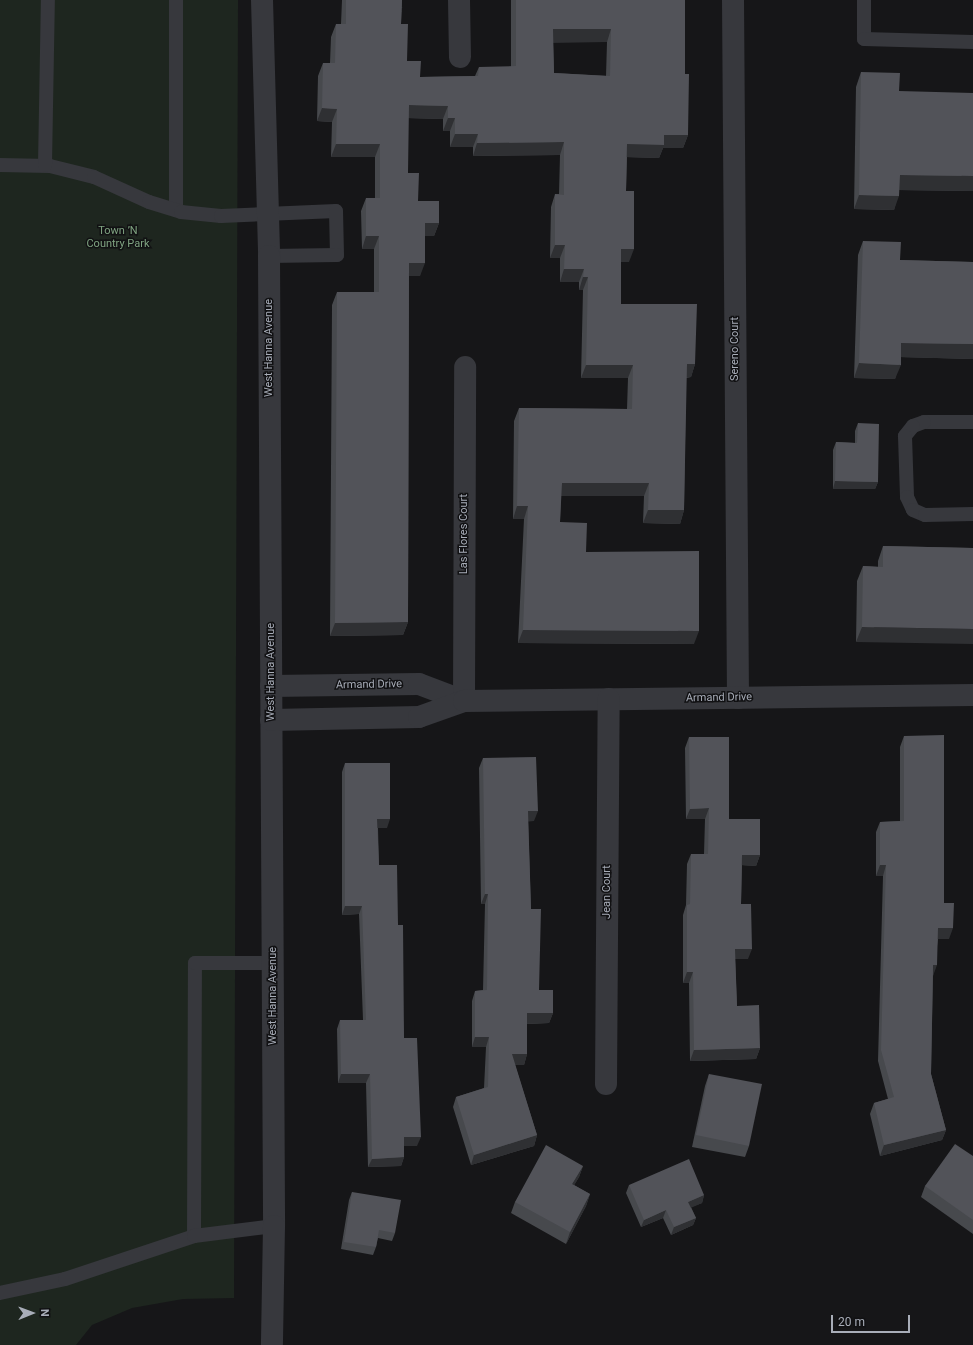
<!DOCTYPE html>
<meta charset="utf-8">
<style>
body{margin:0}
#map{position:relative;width:973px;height:1345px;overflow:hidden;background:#161618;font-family:Roboto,sans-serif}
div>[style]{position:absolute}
.green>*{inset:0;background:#1e261f}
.lane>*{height:14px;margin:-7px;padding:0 7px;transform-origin:7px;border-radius:7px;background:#37383d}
.street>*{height:22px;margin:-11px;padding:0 11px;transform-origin:11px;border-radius:11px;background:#37383d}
.wall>*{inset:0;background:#47494d}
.shaded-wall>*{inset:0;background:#2f3033}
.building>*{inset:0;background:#525359}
span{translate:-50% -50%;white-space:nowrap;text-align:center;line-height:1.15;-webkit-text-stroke:3px #111113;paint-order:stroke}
.park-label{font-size:11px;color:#7fa381}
.street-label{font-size:11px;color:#a8adb8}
.north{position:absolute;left:12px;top:1293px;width:40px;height:40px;-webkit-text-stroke:3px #111113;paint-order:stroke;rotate:89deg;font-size:11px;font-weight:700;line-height:16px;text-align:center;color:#a8adb8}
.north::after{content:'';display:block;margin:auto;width:14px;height:18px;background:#a8adb8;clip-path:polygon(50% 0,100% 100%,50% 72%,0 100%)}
.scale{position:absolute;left:831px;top:1315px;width:79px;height:18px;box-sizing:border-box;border:2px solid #a8adb8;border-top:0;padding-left:5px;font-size:12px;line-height:14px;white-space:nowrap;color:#a8adb8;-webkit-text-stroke:3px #111113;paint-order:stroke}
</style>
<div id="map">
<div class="green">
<i style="clip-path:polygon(0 0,238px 0,234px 1298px,183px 1299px,132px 1308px,92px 1325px,76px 1345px,0 1345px)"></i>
</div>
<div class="lane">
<i style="left:176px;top:0;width:210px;rotate:90deg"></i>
<i style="left:864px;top:0;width:39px;rotate:90deg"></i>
<i style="left:864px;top:39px;width:109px;rotate:1.6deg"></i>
<i style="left:0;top:165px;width:50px;rotate:1.1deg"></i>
<i style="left:50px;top:166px;width:45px;rotate:14deg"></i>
<i style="left:94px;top:177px;width:60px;rotate:24.4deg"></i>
<i style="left:149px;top:202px;width:34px;rotate:17deg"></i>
<i style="left:181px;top:212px;width:40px;rotate:5.7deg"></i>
<i style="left:221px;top:216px;width:115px;rotate:-2.5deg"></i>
<i style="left:336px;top:211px;width:44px;rotate:88.7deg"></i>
<i style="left:337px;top:255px;width:68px;rotate:179.2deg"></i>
<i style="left:45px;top:165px;width:165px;rotate:-89deg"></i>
<i style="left:973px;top:422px;width:49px;rotate:180deg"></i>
<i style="left:924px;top:422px;width:12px;rotate:160deg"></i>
<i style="left:913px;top:426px;width:13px;rotate:129deg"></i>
<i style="left:905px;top:436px;width:61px;rotate:88.1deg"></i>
<i style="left:907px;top:497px;width:14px;rotate:65deg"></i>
<i style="left:913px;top:510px;width:13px;rotate:23deg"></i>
<i style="left:925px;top:515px;width:48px;rotate:-1.2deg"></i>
<i style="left:194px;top:1236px;width:273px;rotate:-89.8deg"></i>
<i style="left:195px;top:963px;width:78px"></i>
<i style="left:0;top:1293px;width:66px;rotate:-12.2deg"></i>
<i style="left:65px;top:1279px;width:136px;rotate:-18.4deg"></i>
<i style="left:194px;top:1236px;width:81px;rotate:-7.1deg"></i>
</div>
<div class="street">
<i style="left:262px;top:0;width:256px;rotate:88.4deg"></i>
<i style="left:269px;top:256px;width:970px;rotate:89.7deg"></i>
<i style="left:274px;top:1226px;width:119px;rotate:91deg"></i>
<i style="left:459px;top:0;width:57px;rotate:89deg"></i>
<i style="left:733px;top:0;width:698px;rotate:89.59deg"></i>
<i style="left:271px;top:686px;width:148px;rotate:-0.8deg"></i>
<i style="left:419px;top:684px;width:48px;rotate:20.7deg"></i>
<i style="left:464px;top:701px;width:334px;rotate:-89.8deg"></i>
<i style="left:271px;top:720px;width:148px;rotate:-1.2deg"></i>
<i style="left:419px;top:717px;width:48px;rotate:-19.6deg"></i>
<i style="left:464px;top:701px;width:509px;rotate:-0.68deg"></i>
<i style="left:606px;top:1084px;width:385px;rotate:-89.6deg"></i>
</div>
<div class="wall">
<i style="clip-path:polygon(evenodd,342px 0,402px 0,401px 24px,407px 61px,420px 77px,475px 76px,479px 67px,511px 67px,511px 0,685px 0,685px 74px,688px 135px,683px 148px,663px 148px,659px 158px,627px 157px,626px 191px,629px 262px,621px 262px,621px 304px,695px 364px,691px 377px,686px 378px,684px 510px,680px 524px,643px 523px,644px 496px,561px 496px,560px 522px,586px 552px,694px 644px,518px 643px,524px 519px,513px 519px,514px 421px,519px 408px,627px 409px,628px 378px,581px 378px,583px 290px,579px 290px,579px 282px,560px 282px,560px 258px,550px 258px,551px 207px,555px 194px,559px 194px,560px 155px,473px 156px,473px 147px,450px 147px,450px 131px,443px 131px,443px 119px,408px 118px,408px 173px,418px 201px,439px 223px,434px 236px,425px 236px,420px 276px,409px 276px,408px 622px,403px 635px,330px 636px,332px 305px,337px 292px,374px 292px,374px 249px,362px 249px,361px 211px,366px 198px,375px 198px,375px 157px,331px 157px,332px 122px,317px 121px,318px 76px,323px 63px,330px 63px,331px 37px,336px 24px,341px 24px,342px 0,553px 42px,607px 42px,606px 76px,554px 73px,553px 42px)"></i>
<i style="clip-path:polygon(861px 72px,899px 91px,973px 191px,899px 190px,894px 210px,854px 209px,856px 87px)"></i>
<i style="clip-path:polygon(863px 241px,900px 260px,973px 262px,973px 359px,901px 357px,895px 379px,854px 378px,858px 255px)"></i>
<i style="clip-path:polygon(858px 423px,878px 482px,875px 489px,833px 489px,833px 450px,836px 442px,855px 443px,855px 431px)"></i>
<i style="clip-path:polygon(883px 546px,973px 548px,856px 642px,857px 581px,863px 566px,878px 567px,878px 561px)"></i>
<i style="clip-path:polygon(904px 736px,944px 903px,949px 939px,938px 939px,933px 976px,931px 1074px,946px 1130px,942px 1140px,880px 1156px,870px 1114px,874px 1103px,888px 1099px,878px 1061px,883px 876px,876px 876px,876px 832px,880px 822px,900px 821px,900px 747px)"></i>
<i style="clip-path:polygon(689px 737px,729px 819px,760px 855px,756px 866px,742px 865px,741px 904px,748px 959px,735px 959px,737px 1006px,760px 1048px,756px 1059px,690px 1061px,689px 983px,683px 983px,683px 915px,686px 905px,687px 864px,691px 854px,704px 854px,705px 819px,686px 819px,685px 748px)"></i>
<i style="clip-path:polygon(483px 758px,534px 821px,528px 821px,531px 909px,539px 990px,553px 1013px,549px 1023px,527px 1024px,527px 1054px,524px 1065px,515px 1065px,537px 1135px,534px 1146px,471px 1165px,453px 1107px,456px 1097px,484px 1088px,486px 1047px,472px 1047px,472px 1001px,475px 991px,483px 990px,485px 904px,481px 904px,479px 768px)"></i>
<i style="clip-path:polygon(345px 763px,387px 828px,378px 828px,379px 865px,398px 925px,404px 1038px,417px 1146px,404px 1146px,404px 1157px,401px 1166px,368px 1167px,366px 1083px,338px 1083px,337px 1029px,340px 1020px,363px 1020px,359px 914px,342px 915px,342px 772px)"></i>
<i style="clip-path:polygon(709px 1074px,749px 1146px,745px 1157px,692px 1147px,705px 1086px)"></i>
<i style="clip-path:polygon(973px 1156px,973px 1234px,921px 1197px,925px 1186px)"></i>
<i style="clip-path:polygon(583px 1166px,579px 1177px,574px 1185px,590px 1194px,586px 1206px,566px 1244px,511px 1213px,515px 1202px)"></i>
<i style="clip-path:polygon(629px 1185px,704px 1195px,702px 1203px,691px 1207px,696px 1218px,693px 1225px,671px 1235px,663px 1218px,641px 1227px,626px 1193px)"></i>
<i style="clip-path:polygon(352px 1192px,395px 1233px,392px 1241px,378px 1238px,376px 1247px,373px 1255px,341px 1249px,349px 1200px)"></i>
</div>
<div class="shaded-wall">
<i style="clip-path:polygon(553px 29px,611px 29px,607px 42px,549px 43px)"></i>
<i style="clip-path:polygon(409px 105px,448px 106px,443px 119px,404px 118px)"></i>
<i style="clip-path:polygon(322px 108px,337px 109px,332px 122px,317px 121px)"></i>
<i style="clip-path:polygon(448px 118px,455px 118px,450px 131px,443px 131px)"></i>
<i style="clip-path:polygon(455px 134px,478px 134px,473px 147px,450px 147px)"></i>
<i style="clip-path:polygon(664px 135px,688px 135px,683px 148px,663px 148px,659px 158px,622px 157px,627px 144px)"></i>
<i style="clip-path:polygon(564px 142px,560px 155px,473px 156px,477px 143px)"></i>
<i style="clip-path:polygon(336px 144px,380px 144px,375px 157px,331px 157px)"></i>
<i style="clip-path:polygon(900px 175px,973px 176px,973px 191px,895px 190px)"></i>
<i style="clip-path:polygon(859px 195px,899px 196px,894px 210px,854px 209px)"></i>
<i style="clip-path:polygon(425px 223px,439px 223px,434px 236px,420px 236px)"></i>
<i style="clip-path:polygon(366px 236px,379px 236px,374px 249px,362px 249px)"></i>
<i style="clip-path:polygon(555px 245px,565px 245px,560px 258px,550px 258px)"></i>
<i style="clip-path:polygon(621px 249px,634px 249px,629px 262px,617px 262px)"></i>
<i style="clip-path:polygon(409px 263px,425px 263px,420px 276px,404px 276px)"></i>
<i style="clip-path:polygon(564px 269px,584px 269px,579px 282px,560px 282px)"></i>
<i style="clip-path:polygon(583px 277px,588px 277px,583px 290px,579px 290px)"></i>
<i style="clip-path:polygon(901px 343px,973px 344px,973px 359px,896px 357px)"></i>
<i style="clip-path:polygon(859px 363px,901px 365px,895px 379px,854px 378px)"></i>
<i style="clip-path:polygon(687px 364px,695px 364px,691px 377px,682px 378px)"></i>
<i style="clip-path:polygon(586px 365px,633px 365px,628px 378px,581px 378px)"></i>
<i style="clip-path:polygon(835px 481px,878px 482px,875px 489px,833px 489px)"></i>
<i style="clip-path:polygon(562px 483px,649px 483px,644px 496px,557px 496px)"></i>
<i style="clip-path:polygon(517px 506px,528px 506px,524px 519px,513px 519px)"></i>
<i style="clip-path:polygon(648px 510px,684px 510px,680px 524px,643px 523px)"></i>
<i style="clip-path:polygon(408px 622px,403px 635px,330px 636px,335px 623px)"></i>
<i style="clip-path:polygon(862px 627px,973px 629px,973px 644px,856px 642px)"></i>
<i style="clip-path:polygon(523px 630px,699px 631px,694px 644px,518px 643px)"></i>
<i style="clip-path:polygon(709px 808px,705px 819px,686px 819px,690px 809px)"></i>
<i style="clip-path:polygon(528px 811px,538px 811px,534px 821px,524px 822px)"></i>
<i style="clip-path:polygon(377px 819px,390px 819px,387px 828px,374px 828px)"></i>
<i style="clip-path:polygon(742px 855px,760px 855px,756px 866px,739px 865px)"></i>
<i style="clip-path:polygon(880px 865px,886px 865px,883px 876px,876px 876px)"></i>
<i style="clip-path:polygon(485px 894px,488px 894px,485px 904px,481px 904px)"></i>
<i style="clip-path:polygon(345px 906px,362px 906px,359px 914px,342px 915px)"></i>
<i style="clip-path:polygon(938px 928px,953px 928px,949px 939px,934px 939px)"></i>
<i style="clip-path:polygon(735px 949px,752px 949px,748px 959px,731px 959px)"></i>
<i style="clip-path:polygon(933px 965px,937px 965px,933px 976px)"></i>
<i style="clip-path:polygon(687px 972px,693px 972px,689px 983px,683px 983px)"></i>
<i style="clip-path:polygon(527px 1013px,553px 1013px,549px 1023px,524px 1024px)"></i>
<i style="clip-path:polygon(475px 1037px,489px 1037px,486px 1047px,472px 1047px)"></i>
<i style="clip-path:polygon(760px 1048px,756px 1059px,690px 1061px,694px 1050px)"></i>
<i style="clip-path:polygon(512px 1054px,527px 1054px,524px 1065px,508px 1065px)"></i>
<i style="clip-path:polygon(341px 1074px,370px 1074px,366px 1083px,338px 1083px)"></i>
<i style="clip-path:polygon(946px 1130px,942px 1140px,880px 1156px,884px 1145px)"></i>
<i style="clip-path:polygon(537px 1135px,534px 1146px,471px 1165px,474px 1155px)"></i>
<i style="clip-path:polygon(404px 1137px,421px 1137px,417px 1146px,401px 1146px)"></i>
<i style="clip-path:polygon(404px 1157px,401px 1166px,368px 1167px,372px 1159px)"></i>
<i style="clip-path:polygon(583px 1166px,579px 1177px,568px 1196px,572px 1184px)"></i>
<i style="clip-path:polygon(590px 1194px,586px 1206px,566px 1244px,570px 1232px)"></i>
<i style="clip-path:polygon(704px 1195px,702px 1203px,686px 1210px,688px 1202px)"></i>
<i style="clip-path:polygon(666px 1210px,663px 1218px,641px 1227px,644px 1220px)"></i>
<i style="clip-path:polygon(696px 1218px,693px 1225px,671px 1235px,674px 1227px)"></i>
</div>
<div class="building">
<i style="clip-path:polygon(evenodd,346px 0,402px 0,401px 24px,408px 24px,407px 61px,421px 61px,420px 77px,478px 76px,479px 67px,516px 66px,516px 0,685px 0,685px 74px,689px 74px,688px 135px,664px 135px,664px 145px,627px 144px,626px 191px,634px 191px,634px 249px,621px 249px,621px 304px,697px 304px,695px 364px,687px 364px,684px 510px,648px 510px,649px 483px,562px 483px,560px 522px,587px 523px,586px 552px,699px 551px,699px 631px,523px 630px,528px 506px,517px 506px,519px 408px,632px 409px,633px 365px,586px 365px,588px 277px,583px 277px,584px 269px,564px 269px,565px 245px,555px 245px,555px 194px,564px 195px,564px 142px,477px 143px,478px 134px,455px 134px,455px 118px,448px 118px,448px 106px,409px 105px,408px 173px,419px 173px,418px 201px,439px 201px,439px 223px,425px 223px,425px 263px,409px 263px,408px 622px,335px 623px,337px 292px,379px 292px,379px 236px,366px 236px,366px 198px,380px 198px,380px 144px,336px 144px,337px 109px,322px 108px,323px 63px,335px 63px,336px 24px,346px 24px,346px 0,553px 29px,611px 29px,610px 76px,554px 73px,553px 29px)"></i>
<i style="clip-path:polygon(861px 72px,900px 73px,899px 91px,973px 93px,973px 176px,900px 175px,899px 196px,859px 195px)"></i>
<i style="clip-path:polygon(863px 241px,901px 242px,900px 260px,973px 262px,973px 344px,901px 343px,901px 365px,859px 363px)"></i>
<i style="clip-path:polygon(858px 423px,879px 424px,878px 482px,835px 481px,836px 442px,857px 443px)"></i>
<i style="clip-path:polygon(883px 546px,973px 548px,973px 629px,862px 627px,863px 566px,883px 567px)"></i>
<i style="clip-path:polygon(944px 735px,944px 903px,954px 903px,953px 928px,938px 928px,937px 965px,933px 965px,931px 1074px,946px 1130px,884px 1145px,874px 1103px,894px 1097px,881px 1050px,886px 865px,880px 865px,880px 822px,904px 821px,904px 736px)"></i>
<i style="clip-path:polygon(689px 737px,729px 737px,729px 819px,760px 819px,760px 855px,742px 855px,741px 904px,751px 904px,752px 949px,735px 949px,737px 1006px,759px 1005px,760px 1048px,694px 1050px,693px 972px,687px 972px,687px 905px,690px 904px,691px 854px,708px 854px,709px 808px,690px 809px)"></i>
<i style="clip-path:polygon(536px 757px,538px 811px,528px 811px,531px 909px,541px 909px,539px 990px,553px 990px,553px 1013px,527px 1013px,527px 1054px,512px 1054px,537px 1135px,474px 1155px,456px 1097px,488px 1087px,489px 1037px,475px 1037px,475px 991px,487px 990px,488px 894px,485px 894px,483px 758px)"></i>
<i style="clip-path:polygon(345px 763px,390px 763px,390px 819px,377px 819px,379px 865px,397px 865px,398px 925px,403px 925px,404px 1038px,417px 1038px,421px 1137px,404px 1137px,404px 1157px,372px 1159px,370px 1074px,341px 1074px,340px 1020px,366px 1020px,362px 906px,345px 906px)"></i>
<i style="clip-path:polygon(709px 1074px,762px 1084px,749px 1146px,696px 1135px)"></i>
<i style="clip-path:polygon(955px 1144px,973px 1156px,973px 1220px,925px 1186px)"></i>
<i style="clip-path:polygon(546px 1145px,583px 1166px,572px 1184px,590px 1194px,570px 1232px,515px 1202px)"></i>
<i style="clip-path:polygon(689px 1159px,704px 1195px,688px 1202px,696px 1218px,674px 1227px,666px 1210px,644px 1220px,629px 1185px)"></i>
<i style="clip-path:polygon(352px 1192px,401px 1200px,395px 1233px,379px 1230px,376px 1247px,344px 1242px)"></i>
</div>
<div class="park-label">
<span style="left:118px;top:238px">Town ’N<br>Country Park</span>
</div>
<div class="street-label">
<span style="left:269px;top:348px;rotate:-90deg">West Hanna Avenue</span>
<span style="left:735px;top:349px;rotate:-90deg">Sereno Court</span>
<span style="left:464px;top:534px;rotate:-90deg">Las Flores Court</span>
<span style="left:271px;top:672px;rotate:-90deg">West Hanna Avenue</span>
<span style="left:369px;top:685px;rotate:-1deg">Armand Drive</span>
<span style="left:719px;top:698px;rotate:-1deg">Armand Drive</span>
<span style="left:607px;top:892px;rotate:-90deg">Jean Court</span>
<span style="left:273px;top:996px;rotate:-90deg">West Hanna Avenue</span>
</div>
<div class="north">N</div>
<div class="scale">20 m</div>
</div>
